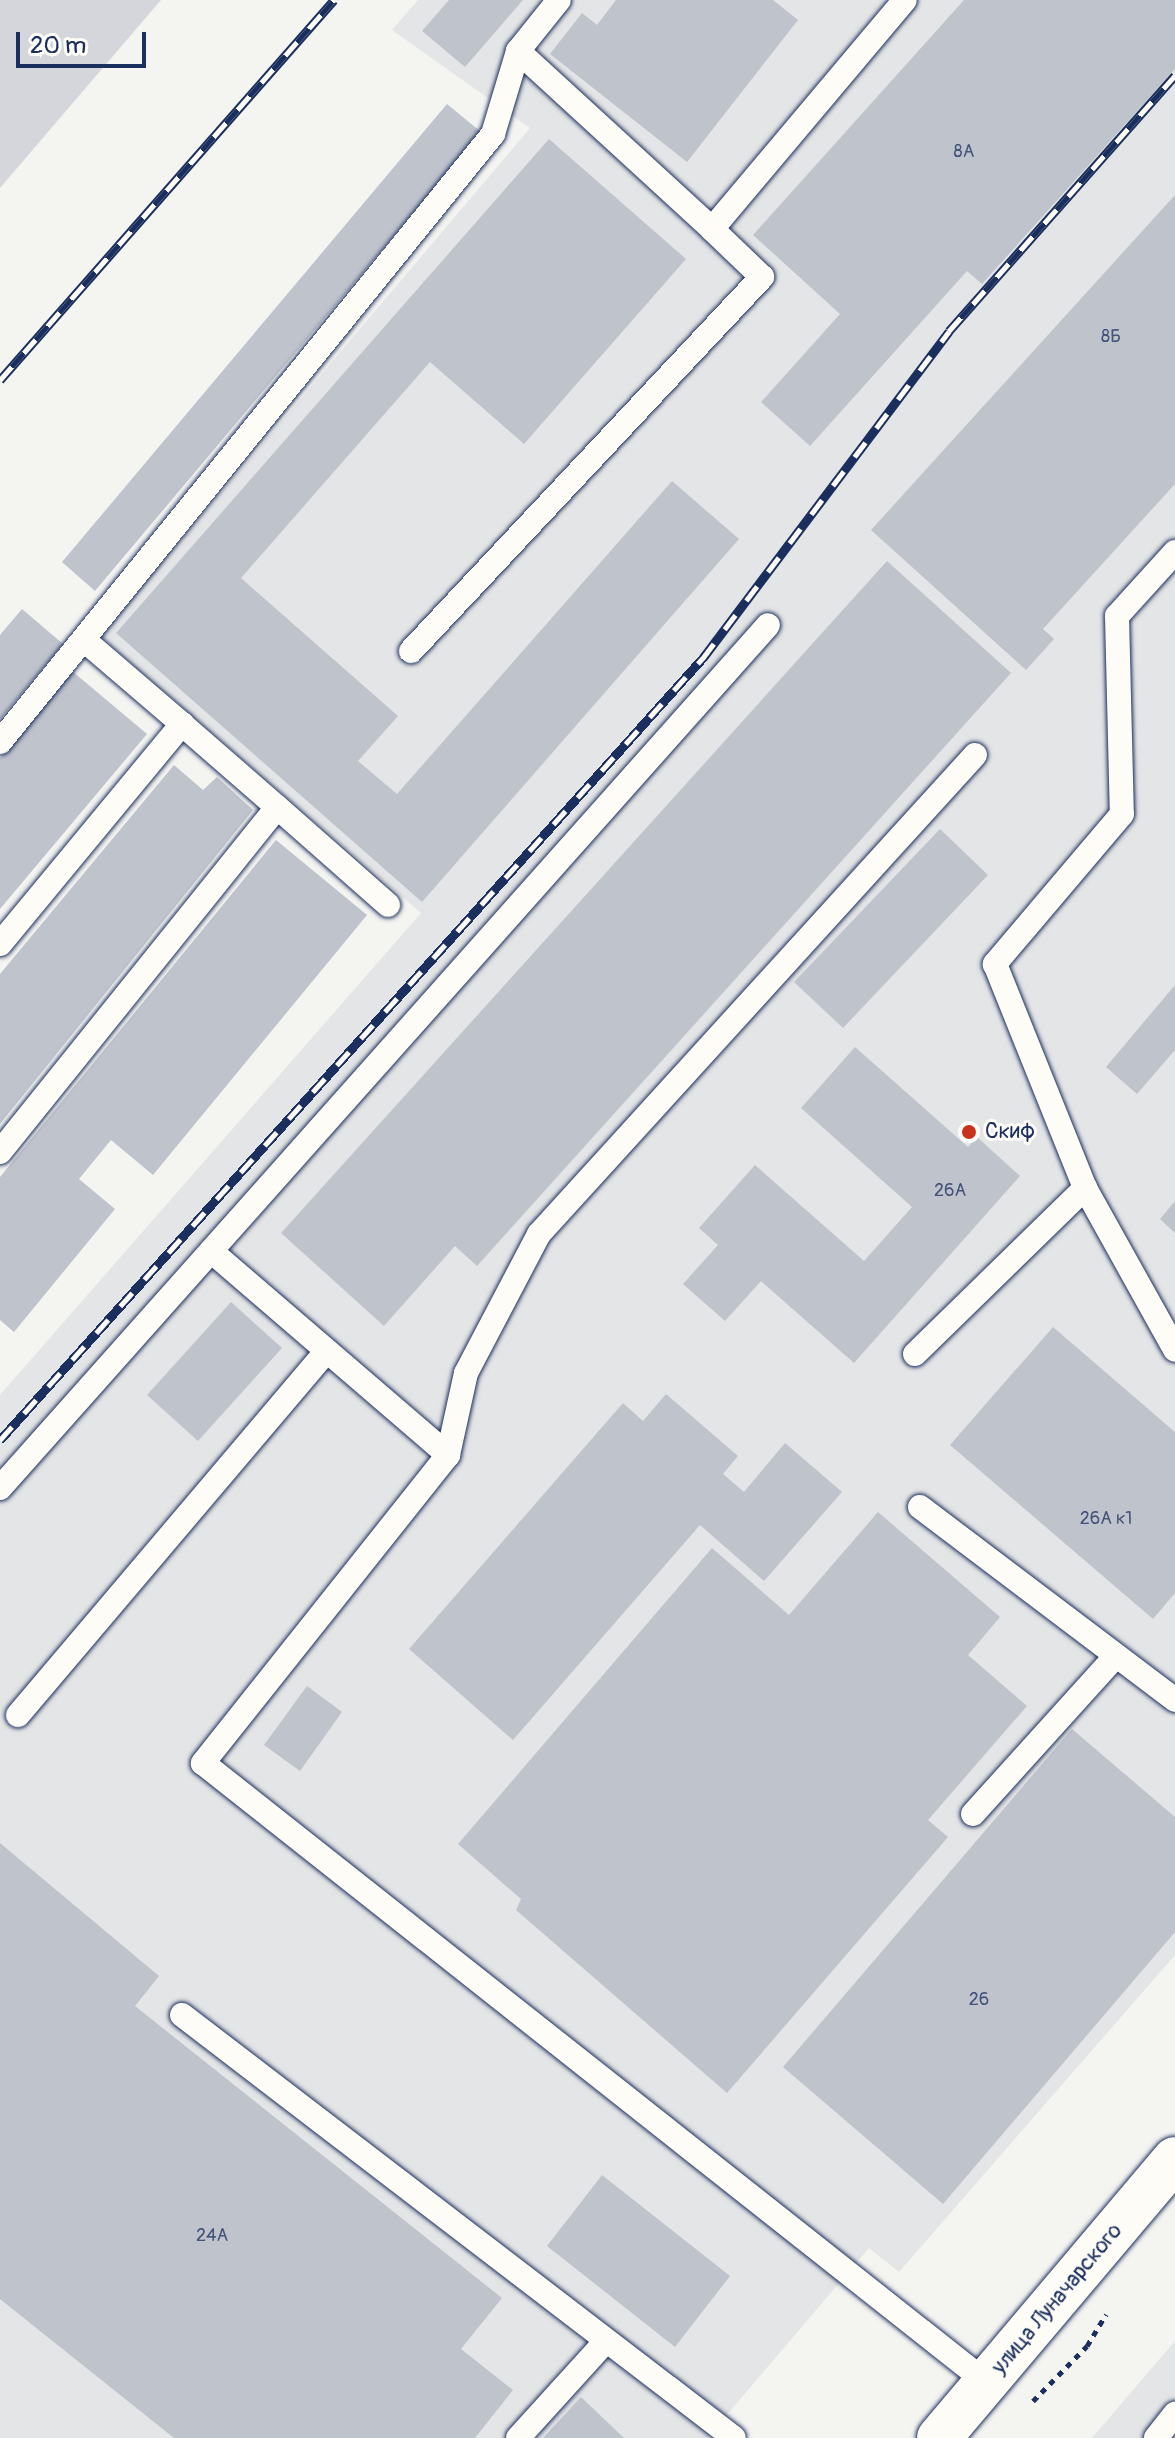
<!DOCTYPE html>
<meta charset="utf-8">
<style>
body{margin:0}
#map{position:relative;width:1175px;height:2438px;overflow:hidden;background:#f4f4f1;font-family:Pangolin,sans-serif}
div>[style]{position:absolute}
.built>*{inset:0;background:#e4e5e6}
.green>*{inset:0;background:#d4d6db}
.building>*{inset:0;background:#bfc3cc}
.path>*{height:5px;margin-top:-2.5px;transform-origin:0;background:repeating-linear-gradient(90deg,#1b2f5e 0 6px,transparent 0 12px)}
.roads{filter:drop-shadow(0 0 2px #1b2f5e) drop-shadow(0 0 2px #1b2f5e)}
.lane>*{height:24px;margin:-12px;padding:0 12px;transform-origin:12px;border-radius:12px;background:#fdfcf7}
.secondary>*{height:44px;margin:-22px;padding:0 22px;transform-origin:22px;border-radius:22px;background:#fdfcf7}
.rail>*{height:9px;margin-top:-4.5px;transform-origin:0;background:repeating-linear-gradient(90deg,#fdfcf7 0 18px,#1b2f5e 0 36px);box-sizing:border-box;border-block:2px solid #1b2f5e}
.dots>*{width:22px;height:22px;translate:-50% -50%;box-sizing:border-box;border:4px solid #fdfcf7;border-radius:50%}
span{translate:-50% -50%;white-space:nowrap;text-align:center;line-height:1.15;-webkit-text-stroke:6px #fdfcf7;paint-order:stroke}
.number-label{font-size:18px;color:#44547a}
.number-label span{-webkit-text-stroke-width:0}
.poi-label{font-size:22px;color:#1b2f5e}
.left{translate:0 -50%;text-align:left}
.street-label{font-size:22px;color:#1b2f5e}
.scale{position:absolute;left:16px;top:32px;width:130px;height:36px;box-sizing:border-box;border:4px solid #1b2f5e;border-top:0;padding-left:10px;font-size:24px;line-height:28px;white-space:nowrap;color:#1b2f5e;-webkit-text-stroke:6px #fdfcf7;paint-order:stroke}
</style>
<div id="map">
<div class="built">
<i style="clip-path:polygon(418px 0,1175px 0,1175px 1955px,899px 2272px,869px 2248px,707px 2438px,0 2438px,0 1395px,421px 913px,100px 636px,530px 128px,392px 30px)"></i>
<i style="clip-path:polygon(1175px 2341px,1175px 2438px,1092px 2438px)"></i>
</div>
<div class="green">
<i style="clip-path:polygon(0 0,161px 0,0 188px)"></i>
</div>
<div class="building">
<i style="clip-path:polygon(449px 0,523px 0,465px 67px,422px 31px)"></i>
<i style="clip-path:polygon(616px 0,773px 0,798px 20px,687px 162px,550px 54px,582px 13px,597px 25px)"></i>
<i style="clip-path:polygon(964px 0,1175px 0,1175px 69px,982px 284px,967px 271px,810px 446px,761px 402px,840px 314px,753px 235px)"></i>
<i style="clip-path:polygon(447px 104px,481px 132px,95px 591px,62px 562px)"></i>
<i style="clip-path:polygon(549px 139px,686px 259px,524px 444px,430px 362px,241px 578px,398px 716px,358px 761px,397px 794px,672px 481px,739px 539px,422px 902px,116px 633px)"></i>
<i style="clip-path:polygon(1175px 195px,1175px 484px,1043px 629px,1054px 639px,1026px 670px,871px 530px)"></i>
<i style="clip-path:polygon(887px 561px,1011px 673px,477px 1266px,455px 1246px,384px 1326px,281px 1233px)"></i>
<i style="clip-path:polygon(22px 609px,63px 644px,0 719px,0 635px)"></i>
<i style="clip-path:polygon(72px 671px,147px 734px,0 909px,0 758px)"></i>
<i style="clip-path:polygon(174px 765px,203px 790px,217px 777px,253px 810px,0 1124px,0 974px)"></i>
<i style="clip-path:polygon(940px 829px,988px 875px,843px 1028px,794px 982px)"></i>
<i style="clip-path:polygon(276px 840px,367px 915px,153px 1175px,111px 1140px,79px 1179px,115px 1209px,14px 1332px,0 1320px,0 1177px)"></i>
<i style="clip-path:polygon(1175px 985px,1175px 1050px,1137px 1094px,1106px 1067px)"></i>
<i style="clip-path:polygon(855px 1047px,968px 1147px,977px 1137px,1020px 1176px,854px 1363px,761px 1281px,725px 1321px,683px 1284px,718px 1245px,699px 1228px,755px 1165px,864px 1261px,912px 1207px,801px 1108px)"></i>
<i style="clip-path:polygon(1175px 1201px,1175px 1233px,1160px 1219px)"></i>
<i style="clip-path:polygon(231px 1302px,282px 1348px,198px 1441px,147px 1395px)"></i>
<i style="clip-path:polygon(1053px 1327px,1175px 1432px,1175px 1593px,1153px 1619px,950px 1445px)"></i>
<i style="clip-path:polygon(666px 1394px,738px 1456px,723px 1474px,744px 1492px,785px 1443px,842px 1492px,764px 1581px,700px 1525px,513px 1740px,409px 1649px,623px 1403px,643px 1421px)"></i>
<i style="clip-path:polygon(878px 1512px,1000px 1617px,968px 1655px,1027px 1706px,928px 1820px,948px 1837px,727px 2093px,516px 1910px,521px 1899px,458px 1844px,712px 1548px,789px 1615px)"></i>
<i style="clip-path:polygon(307px 1686px,342px 1712px,300px 1771px,264px 1745px)"></i>
<i style="clip-path:polygon(1072px 1729px,1175px 1817px,1175px 1932px,943px 2204px,783px 2067px)"></i>
<i style="clip-path:polygon(0 1843px,159px 1976px,135px 2006px,502px 2298px,461px 2349px,513px 2390px,475px 2438px,174px 2438px,0 2299px)"></i>
<i style="clip-path:polygon(602px 2175px,730px 2276px,675px 2347px,547px 2246px)"></i>
<i style="clip-path:polygon(581px 2397px,624px 2438px,543px 2438px)"></i>
</div>
<div class="path">
<i style="left:1033px;top:2401px;width:77px;rotate:-45.5deg"></i>
<i style="left:1087px;top:2346px;width:37px;rotate:-59deg"></i>
</div>
<div class="roads">
<div class="lane">
<i style="left:518px;top:51px;width:263px;rotate:42.5deg"></i>
<i style="left:1175px;top:552px;width:86px;rotate:132.2deg"></i>
<i style="left:1117px;top:616px;width:198px;rotate:88.6deg"></i>
<i style="left:1122px;top:814px;width:197px;rotate:130.3deg"></i>
<i style="left:995px;top:964px;width:241px;rotate:68.1deg"></i>
<i style="left:1085px;top:1188px;width:185px;rotate:60.9deg"></i>
<i style="left:411px;top:651px;width:513px;rotate:-46.82deg"></i>
<i style="left:762px;top:277px;width:69px;rotate:-136.2deg"></i>
<i style="left:712px;top:229px;width:299px;rotate:-49.9deg"></i>
<i style="left:0;top:742px;width:783px;rotate:-50.96deg"></i>
<i style="left:493px;top:134px;width:87px;rotate:-73.2deg"></i>
<i style="left:518px;top:51px;width:65px;rotate:-51.2deg"></i>
<i style="left:975px;top:755px;width:648px;rotate:132.31deg"></i>
<i style="left:539px;top:1234px;width:157px;rotate:117.7deg"></i>
<i style="left:466px;top:1373px;width:84px;rotate:102.4deg"></i>
<i style="left:448px;top:1455px;width:394px;rotate:128.5deg"></i>
<i style="left:203px;top:1763px;width:998px;rotate:38.33deg"></i>
<i style="left:277px;top:807px;width:148px;rotate:41.4deg"></i>
<i style="left:0;top:944px;width:286px;rotate:-50.4deg"></i>
<i style="left:182px;top:724px;width:128px;rotate:-139.4deg"></i>
<i style="left:0;top:1152px;width:442px;rotate:-51.2deg"></i>
<i style="left:277px;top:807px;width:126px;rotate:-138.9deg"></i>
<i style="left:211px;top:1251px;width:313px;rotate:40.7deg"></i>
<i style="left:915px;top:1354px;width:238px;rotate:-44.3deg"></i>
<i style="left:0;top:1488px;width:1155px;rotate:-48.33deg"></i>
<i style="left:920px;top:1507px;width:320px;rotate:37.1deg"></i>
<i style="left:18px;top:1715px;width:477px;rotate:-49.7deg"></i>
<i style="left:973px;top:1814px;width:213px;rotate:-47.9deg"></i>
<i style="left:182px;top:2015px;width:695px;rotate:37.46deg"></i>
<i style="left:518px;top:2438px;width:131px;rotate:-47.8deg"></i>
<i style="left:1156px;top:2438px;width:31px;rotate:-52deg"></i>
</div>
<div class="secondary">
<i style="left:939px;top:2438px;width:365px;rotate:-49.8deg"></i>
</div>
</div>
<div class="rail">
<i style="left:0;top:380px;width:506px;rotate:-48.69deg"></i>
<i style="left:0;top:1440px;width:1052px;rotate:-48.05deg"></i>
<i style="left:703px;top:658px;width:409px;rotate:-53deg"></i>
<i style="left:949px;top:331px;width:341px;rotate:-48.5deg"></i>
</div>
<div class="dots">
<i style="left:969px;top:1132px;background:#c8321e"></i>
</div>
<div class="number-label">
<span style="left:964px;top:152px">8А</span>
<span style="left:1111px;top:337px">8Б</span>
<span style="left:950px;top:1191px">26А</span>
<span style="left:1106px;top:1519px">26А к1</span>
<span style="left:979px;top:2000px">26</span>
<span style="left:212px;top:2236px">24А</span>
</div>
<div class="poi-label">
<span class="left" style="left:985px;top:1132px">Скиф</span>
</div>
<div class="street-label">
<span style="left:1057px;top:2299px;rotate:-50deg">улица Луначарского</span>
</div>
<div class="scale">20 m</div>
</div>
